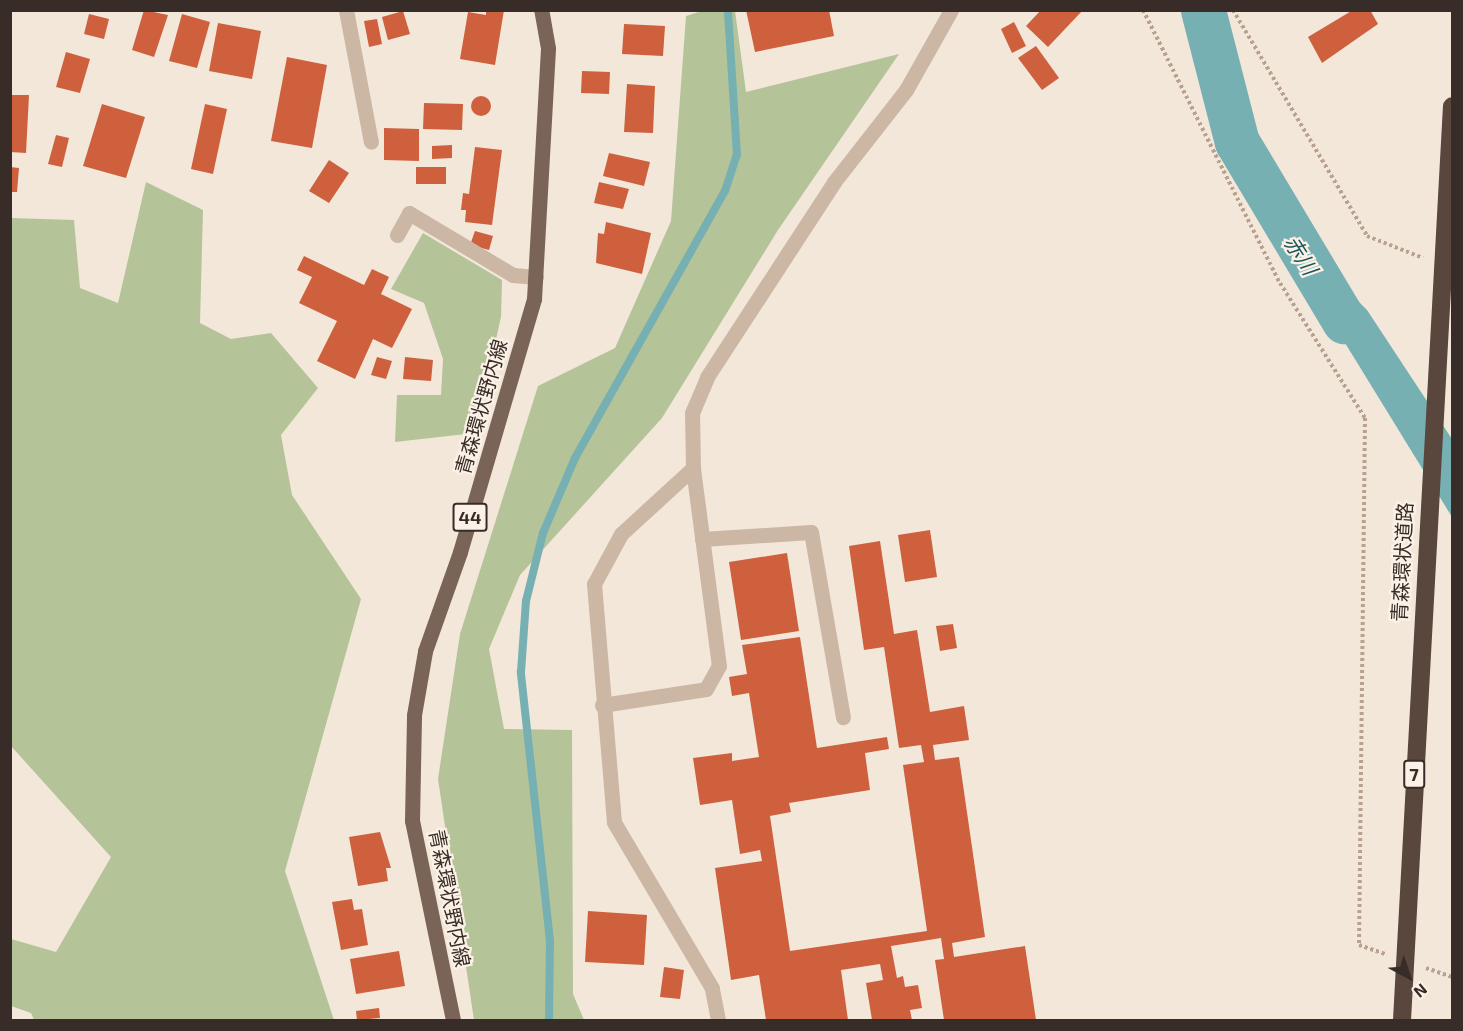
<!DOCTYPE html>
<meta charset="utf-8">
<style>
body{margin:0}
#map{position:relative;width:1463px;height:1031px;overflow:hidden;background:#f3e7da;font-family:"Exo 2","Noto Sans JP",sans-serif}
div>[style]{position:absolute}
.green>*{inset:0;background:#b5c399}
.water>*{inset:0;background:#77b0b2}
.stream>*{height:8px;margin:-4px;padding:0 4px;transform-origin:4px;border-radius:4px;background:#77b0b2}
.river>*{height:45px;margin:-22.5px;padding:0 22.5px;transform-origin:22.5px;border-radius:22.5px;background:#77b0b2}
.building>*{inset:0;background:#ce603d}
.round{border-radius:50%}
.path>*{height:4px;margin-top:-2px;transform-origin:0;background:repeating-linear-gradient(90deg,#b8a18f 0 3px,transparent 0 6px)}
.minor>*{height:15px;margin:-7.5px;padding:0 7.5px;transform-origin:7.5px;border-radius:7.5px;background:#ccb7a5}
.major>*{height:15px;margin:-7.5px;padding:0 7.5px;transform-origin:7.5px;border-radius:7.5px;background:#7a6357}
.highway>*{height:18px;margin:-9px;padding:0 9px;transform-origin:9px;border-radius:9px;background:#59463d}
span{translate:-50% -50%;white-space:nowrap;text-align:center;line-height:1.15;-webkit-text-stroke:4.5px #fbf1e6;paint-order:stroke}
.shield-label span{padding:2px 4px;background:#fbf1e6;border:2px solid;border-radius:4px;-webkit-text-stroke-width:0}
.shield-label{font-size:18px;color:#372c27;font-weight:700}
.street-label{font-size:20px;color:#372c27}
.water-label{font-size:21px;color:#19575c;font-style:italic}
.frame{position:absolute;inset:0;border:12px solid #372c27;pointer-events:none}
.north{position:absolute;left:1379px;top:947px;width:60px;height:60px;-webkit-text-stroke:4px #fbf1e6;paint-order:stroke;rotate:140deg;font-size:16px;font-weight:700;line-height:24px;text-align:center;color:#372c27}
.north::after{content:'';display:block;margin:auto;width:21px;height:27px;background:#372c27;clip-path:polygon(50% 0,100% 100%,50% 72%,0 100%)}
</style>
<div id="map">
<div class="green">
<i style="clip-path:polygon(702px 11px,735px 11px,746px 92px,899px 54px,778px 230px,662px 418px,520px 575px,489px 649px,504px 729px,572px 730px,573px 994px,584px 1020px,474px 1020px,438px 779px,460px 634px,538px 386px,615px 348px,671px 221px,686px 16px)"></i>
<i style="clip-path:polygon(146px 182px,203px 210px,200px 323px,231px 339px,271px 333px,318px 388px,281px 435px,292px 495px,361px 599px,285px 871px,334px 1020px,34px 1020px,31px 1013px,11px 1006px,11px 939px,56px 952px,111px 857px,11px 746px,11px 218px,74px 220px,80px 288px,118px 303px)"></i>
<i style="clip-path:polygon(423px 233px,502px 280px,501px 317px,475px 433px,395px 442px,397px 395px,441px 395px,443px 359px,424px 303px,391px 289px)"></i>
</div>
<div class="water">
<i style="clip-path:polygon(1321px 264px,1367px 310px,1452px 439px,1452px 517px,1302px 273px)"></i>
</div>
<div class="stream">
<i style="left:549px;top:1020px;width:79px;rotate:-89.3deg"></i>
<i style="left:550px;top:941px;width:271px;rotate:-96.2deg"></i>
<i style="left:521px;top:672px;width:71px;rotate:-86deg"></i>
<i style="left:526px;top:601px;width:70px;rotate:-76deg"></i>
<i style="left:543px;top:533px;width:82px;rotate:-66.9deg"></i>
<i style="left:575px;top:458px;width:306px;rotate:-60.7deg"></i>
<i style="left:725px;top:191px;width:38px;rotate:-72deg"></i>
<i style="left:737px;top:155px;width:145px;rotate:-93.6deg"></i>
</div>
<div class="river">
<i style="left:1203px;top:10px;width:136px;rotate:75.6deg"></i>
<i style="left:1237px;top:142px;width:209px;rotate:59.1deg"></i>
</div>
<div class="building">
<i style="clip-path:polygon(144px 10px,168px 15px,154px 57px,132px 50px)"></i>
<i style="clip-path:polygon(486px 10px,504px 10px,495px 65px,460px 59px,468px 12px,486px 15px)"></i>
<i style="clip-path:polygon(746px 10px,829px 10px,834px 36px,755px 52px)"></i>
<i style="clip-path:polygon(1041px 10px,1083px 10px,1048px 47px,1026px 26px)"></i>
<i style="clip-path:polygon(1353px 10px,1370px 10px,1378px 24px,1322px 63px,1308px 37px)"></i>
<i style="clip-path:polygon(403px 11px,410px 34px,388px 40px,382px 17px)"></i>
<i style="clip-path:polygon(89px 14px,109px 19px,104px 39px,84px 34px)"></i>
<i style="clip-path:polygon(182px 14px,210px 22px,197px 68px,169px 61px)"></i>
<i style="clip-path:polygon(377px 19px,382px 44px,369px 47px,364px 21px)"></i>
<i style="clip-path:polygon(1014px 22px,1026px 46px,1012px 53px,1001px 29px)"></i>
<i style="clip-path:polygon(218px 23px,261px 31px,252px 79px,209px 71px)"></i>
<i style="clip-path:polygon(624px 24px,665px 26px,663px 56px,622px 54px)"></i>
<i style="clip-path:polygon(1036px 46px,1059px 78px,1042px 90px,1018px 58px)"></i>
<i style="clip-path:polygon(66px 52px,90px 59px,80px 93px,56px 87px)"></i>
<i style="clip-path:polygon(287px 57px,327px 65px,312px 148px,271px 141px)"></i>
<i style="clip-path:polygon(582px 71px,610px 72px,609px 94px,581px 93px)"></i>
<i style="clip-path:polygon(627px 84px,655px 86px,653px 133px,624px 132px)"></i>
<i style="clip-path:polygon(10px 95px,29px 95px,26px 153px,10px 152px)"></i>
<i class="round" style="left:471px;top:96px;width:20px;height:20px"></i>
<i style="clip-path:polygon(424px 103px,463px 104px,462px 130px,423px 129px)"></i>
<i style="clip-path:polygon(102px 104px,145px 117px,126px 178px,83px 166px)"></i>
<i style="clip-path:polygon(205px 104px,227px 109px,213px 174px,191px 169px)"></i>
<i style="clip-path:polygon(384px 128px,419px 129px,419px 161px,384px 160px)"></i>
<i style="clip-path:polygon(56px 135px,69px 138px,62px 167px,48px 164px)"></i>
<i style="clip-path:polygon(452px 145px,452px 158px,432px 159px,432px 146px)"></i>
<i style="clip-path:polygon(475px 147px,502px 150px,492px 225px,465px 222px,466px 210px,461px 210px,463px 193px,469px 194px)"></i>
<i style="clip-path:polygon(609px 153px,650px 162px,644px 186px,603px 176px)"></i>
<i style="clip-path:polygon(329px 160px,349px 173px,329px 203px,309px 191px)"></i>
<i style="clip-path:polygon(10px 167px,19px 168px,17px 192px,10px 192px)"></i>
<i style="clip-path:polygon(416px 167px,446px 167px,446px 184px,416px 184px)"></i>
<i style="clip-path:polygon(599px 182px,629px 189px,623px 209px,594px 203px)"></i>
<i style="clip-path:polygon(606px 222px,651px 233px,642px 274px,596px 263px,598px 233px,604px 234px)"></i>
<i style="clip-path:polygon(475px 231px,493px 236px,489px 250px,470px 245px)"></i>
<i style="clip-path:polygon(304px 256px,364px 285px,372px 269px,389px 277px,381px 294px,412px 309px,392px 348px,373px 339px,355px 379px,317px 361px,337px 321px,299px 303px,312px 277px,297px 270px)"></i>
<i style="clip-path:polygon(377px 357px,392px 361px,386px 379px,371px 375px)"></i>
<i style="clip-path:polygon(405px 357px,433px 360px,431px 381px,403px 379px)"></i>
<i style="clip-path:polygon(930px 530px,937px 577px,905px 582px,898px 535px)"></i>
<i style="clip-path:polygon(880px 541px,894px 634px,917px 630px,930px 712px,964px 706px,969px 740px,933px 745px,935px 760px,959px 757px,985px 937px,952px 943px,954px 957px,1025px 946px,1036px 1020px,944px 1020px,935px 960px,944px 959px,941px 938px,891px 946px,897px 978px,903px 976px,905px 987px,918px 985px,922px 1008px,910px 1010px,912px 1020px,872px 1020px,866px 983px,883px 980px,880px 964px,841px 970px,848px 1020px,766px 1020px,759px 975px,731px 980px,715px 868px,762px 861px,760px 850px,740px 854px,732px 800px,700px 805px,693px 758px,732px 753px,732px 761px,759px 757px,749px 693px,732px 696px,729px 677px,747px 674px,742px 645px,800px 637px,817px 748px,887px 737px,889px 749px,865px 753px,870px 790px,789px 803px,791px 812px,770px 816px,790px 951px,927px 931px,903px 765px,924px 762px,921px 745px,899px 748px,884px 647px,864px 650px,849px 546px)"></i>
<i style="clip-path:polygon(787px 553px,799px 631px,741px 640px,729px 562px)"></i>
<i style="clip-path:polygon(953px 624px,957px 648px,940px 651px,936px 626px)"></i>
<i style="clip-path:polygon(380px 832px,391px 868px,386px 868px,388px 881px,358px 886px,349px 837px)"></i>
<i style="clip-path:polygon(352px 899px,354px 910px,362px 909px,368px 945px,341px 950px,332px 902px)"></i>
<i style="clip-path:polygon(588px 911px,647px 915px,644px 965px,585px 962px)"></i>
<i style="clip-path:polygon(399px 951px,405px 986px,356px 994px,350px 959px)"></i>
<i style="clip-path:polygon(664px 967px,684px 970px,680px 999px,660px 997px)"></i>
<i style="clip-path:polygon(379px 1008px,380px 1018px,357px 1020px,356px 1011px)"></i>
</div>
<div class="path">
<i style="left:1143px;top:10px;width:305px;rotate:63.4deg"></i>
<i style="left:1280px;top:283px;width:160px;rotate:57.8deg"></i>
<i style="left:1365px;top:418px;width:527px;rotate:90.65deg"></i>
<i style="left:1359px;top:945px;width:28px;rotate:19deg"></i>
<i style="left:1233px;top:10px;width:263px;rotate:59.3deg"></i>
<i style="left:1367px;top:236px;width:60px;rotate:21.4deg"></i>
<i style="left:1426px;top:968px;width:28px;rotate:19deg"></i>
</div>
<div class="minor">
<i style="left:346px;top:10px;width:134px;rotate:79.3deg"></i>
<i style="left:397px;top:235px;width:25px;rotate:-61deg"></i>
<i style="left:409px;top:213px;width:121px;rotate:30.8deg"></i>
<i style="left:513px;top:275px;width:23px;rotate:5deg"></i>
<i style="left:702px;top:539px;width:109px;rotate:-3.7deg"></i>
<i style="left:811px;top:532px;width:188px;rotate:80.2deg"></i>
<i style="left:602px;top:705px;width:105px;rotate:-8.7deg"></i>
<i style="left:706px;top:689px;width:26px;rotate:-61deg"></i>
<i style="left:719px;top:666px;width:200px;rotate:-97.5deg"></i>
<i style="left:718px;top:1020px;width:33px;rotate:-101deg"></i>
<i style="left:712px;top:988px;width:193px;rotate:-120.6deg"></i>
<i style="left:614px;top:822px;width:239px;rotate:-94.8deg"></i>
<i style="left:594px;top:584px;width:57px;rotate:-61.6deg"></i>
<i style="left:621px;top:534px;width:98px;rotate:-42.5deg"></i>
<i style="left:693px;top:468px;width:55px;rotate:-91deg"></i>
<i style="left:692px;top:413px;width:39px;rotate:-67deg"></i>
<i style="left:707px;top:377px;width:233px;rotate:-56.9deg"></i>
<i style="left:834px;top:182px;width:117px;rotate:-52deg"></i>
<i style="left:906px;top:90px;width:92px;rotate:-60.6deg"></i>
</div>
<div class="major">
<i style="left:453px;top:1020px;width:203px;rotate:-101.6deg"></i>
<i style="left:412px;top:821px;width:106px;rotate:-88.9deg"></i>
<i style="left:414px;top:715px;width:65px;rotate:-80.2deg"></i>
<i style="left:425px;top:651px;width:105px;rotate:-70.5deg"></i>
<i style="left:460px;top:552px;width:264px;rotate:-73.7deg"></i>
<i style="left:534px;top:299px;width:251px;rotate:-86.8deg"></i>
<i style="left:548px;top:48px;width:39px;rotate:-100deg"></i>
</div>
<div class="highway">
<i style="left:1402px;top:1020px;width:915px;rotate:-86.87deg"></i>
</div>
<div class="shield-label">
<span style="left:470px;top:517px">44</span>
<span style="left:1414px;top:774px">7</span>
</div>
<div class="street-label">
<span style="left:481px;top:407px;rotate:-74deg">青森環状野内線</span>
<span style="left:1402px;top:562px;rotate:-87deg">青森環状道路</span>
<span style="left:450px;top:898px;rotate:79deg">青森環状野内線</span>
</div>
<div class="water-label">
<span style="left:1301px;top:255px;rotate:57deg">赤川</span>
</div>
<div class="frame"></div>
<div class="north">N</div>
</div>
